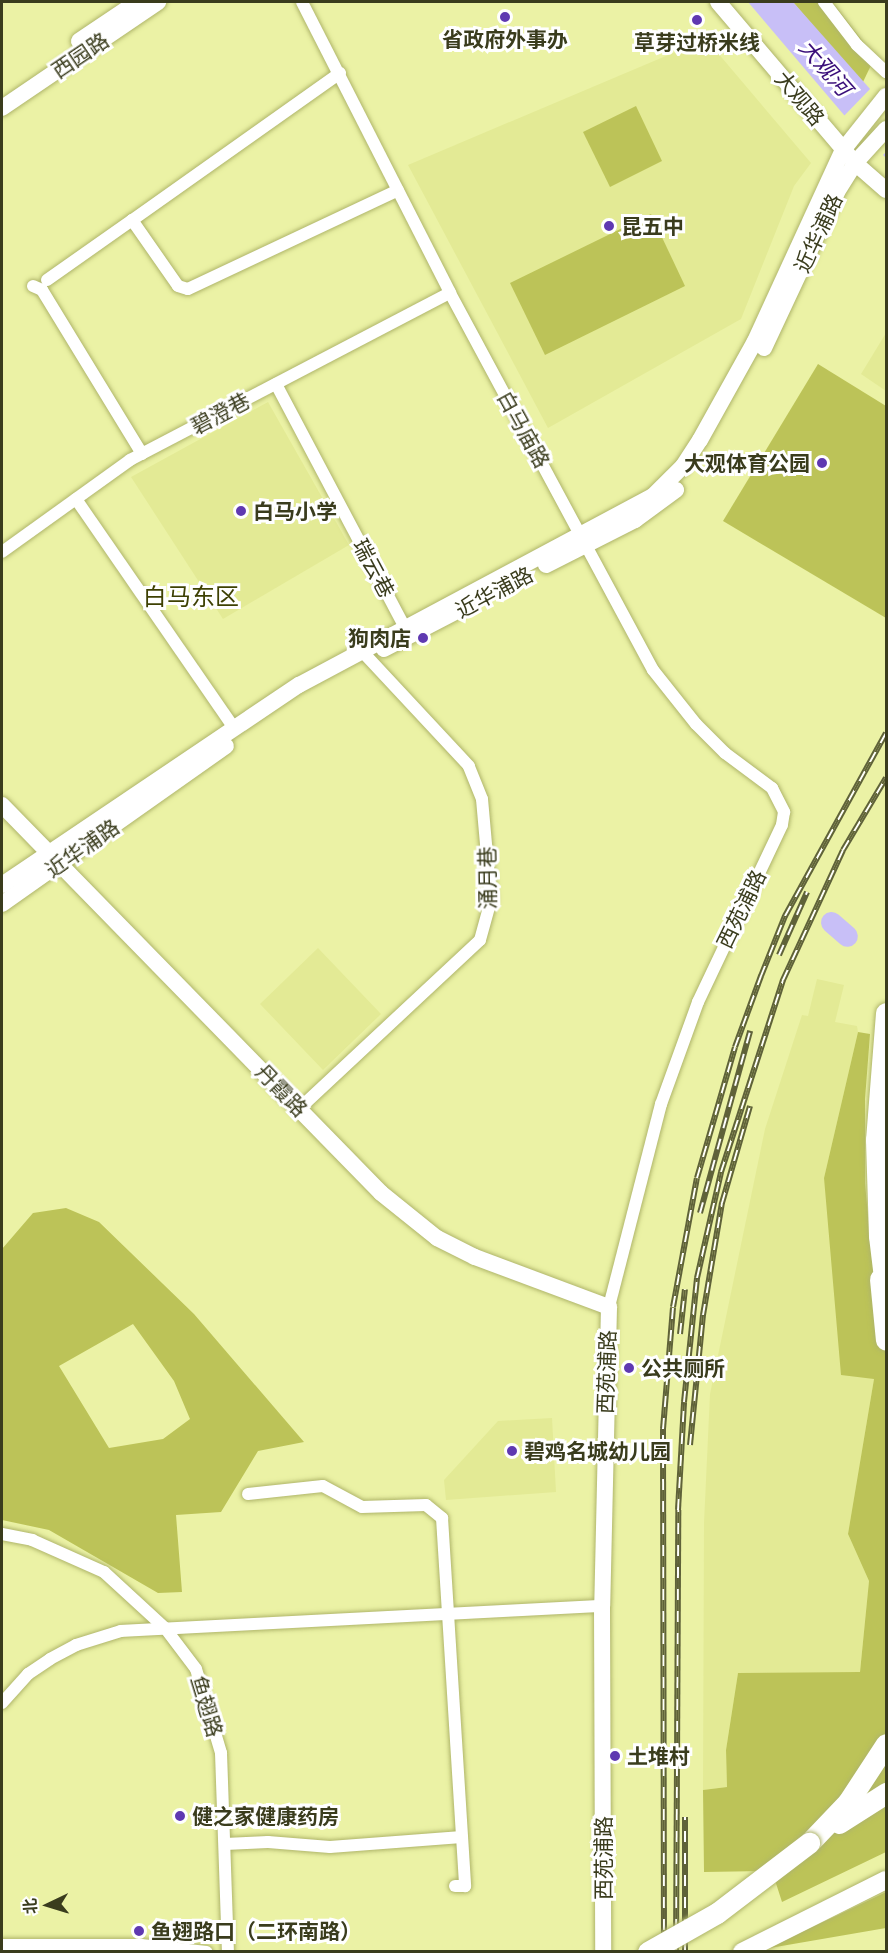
<!DOCTYPE html>
<meta charset="utf-8">
<style>
body{margin:0}
#map{position:relative;width:888px;height:1953px;overflow:hidden;background:#ebf2a5;font-family:"Asap Condensed","Noto Sans SC",sans-serif}
div>[style]{position:absolute}
.built>*{inset:0;background:#e3ea95}
.green>*{inset:0;background:#bcc358}
.water>*{inset:0;background:#c8bff7}
.pier>*{inset:0;background:#ebf2a5}
.river>*{height:21px;margin:-10.5px;padding:0 10.5px;transform-origin:10.5px;border-radius:10.5px;background:#c8bff7}
.roads{filter:drop-shadow(0 0 2px #afb56a) drop-shadow(0 0 2px #afb56a)}
.street>*{height:12px;margin:-6px;padding:0 6px;transform-origin:6px;border-radius:6px;background:#fff}
.secondary>*{height:16px;margin:-8px;padding:0 8px;transform-origin:8px;border-radius:8px;background:#fff}
.primary>*{height:18px;margin:-9px;padding:0 9px;transform-origin:9px;border-radius:9px;background:#fff}
.highway>*{height:21px;margin:-10.5px;padding:0 10.5px;transform-origin:10.5px;border-radius:10.5px;background:#fff}
.rail>*{height:6px;margin-top:-3px;transform-origin:0;background:repeating-linear-gradient(90deg,#fff 0 11px,#5f6239 0 22px);box-sizing:border-box;border-block:2px solid #5f6239}
.bridges{filter:drop-shadow(0 0 2px #afb56a) drop-shadow(0 0 2px #afb56a)}
.highway-bridge>*{height:21px;margin:-10.5px;padding:0 10.5px;transform-origin:10.5px;border-radius:10.5px;background:#fff}
.dots>*{width:16px;height:16px;translate:-50% -50%;box-sizing:border-box;border:3px solid #fff;border-radius:50%}
span{translate:-50% -50%;white-space:nowrap;text-align:center;line-height:1.15;-webkit-text-stroke:6px #fff;paint-order:stroke}
.poi-label{font-size:21px;color:#3a3c1d;font-weight:700}
.left{translate:0 -50%;text-align:left}
.right{translate:-100% -50%;text-align:right}
.street-label{font-size:21px;color:#3a3c1d}
.water-label{font-size:22px;color:#390d79;font-style:italic}
.quarter-label{font-size:24px;color:#3e4103}
.frame{position:absolute;inset:0;border:3px solid #3a3c1d;pointer-events:none}
.north{position:absolute;left:18px;top:1875px;width:60px;height:60px;-webkit-text-stroke:4px #fff;paint-order:stroke;rotate:266deg;font-size:16px;font-weight:700;line-height:24px;text-align:center;color:#3a3c1d}
.north::after{content:'';display:block;margin:auto;width:21px;height:27px;background:#3a3c1d;clip-path:polygon(50% 0,100% 100%,50% 72%,0 100%)}
</style>
<div id="map">
<div class="built">
<i style="clip-path:polygon(706px 39px,811px 163px,794px 186px,741px 319px,548px 428px,408px 165px)"></i>
<i style="clip-path:polygon(886px 333px,886px 391px,861px 374px)"></i>
<i style="clip-path:polygon(268px 402px,349px 545px,223px 619px,131px 477px)"></i>
<i style="clip-path:polygon(318px 948px,381px 1014px,323px 1070px,260px 1004px)"></i>
<i style="clip-path:polygon(817px 979px,844px 985px,835px 1022px,857px 1026px,858px 1032px,824px 1178px,874px 1379px,848px 1534px,869px 1581px,860px 1672px,738px 1673px,726px 1750px,727px 1787px,703px 1790px,704px 1523px,710px 1394px,765px 1129px,802px 1015px,808px 1016px)"></i>
<i style="clip-path:polygon(552px 1418px,556px 1492px,446px 1500px,444px 1480px,498px 1421px)"></i>
</div>
<div class="green">
<i style="clip-path:polygon(793px 2px,832px 2px,875px 57px,862px 84px)"></i>
<i style="clip-path:polygon(636px 106px,662px 161px,610px 187px,583px 132px)"></i>
<i style="clip-path:polygon(651px 214px,685px 286px,545px 355px,510px 283px)"></i>
<i style="clip-path:polygon(818px 364px,886px 406px,886px 618px,723px 521px)"></i>
<i style="clip-path:polygon(858px 1032px,870px 1034px,865px 1099px,865px 1183px,872px 1260px,886px 1337px,886px 1852px,782px 1902px,772px 1871px,704px 1872px,703px 1790px,727px 1787px,726px 1750px,738px 1673px,860px 1672px,869px 1581px,848px 1534px,874px 1379px,841px 1375px,824px 1178px)"></i>
<i style="clip-path:polygon(evenodd,66px 1208px,99px 1222px,194px 1314px,304px 1442px,258px 1451px,221px 1512px,176px 1515px,182px 1592px,158px 1593px,49px 1530px,2px 1520px,2px 1249px,33px 1213px,66px 1208px,133px 1324px,174px 1381px,190px 1419px,163px 1439px,109px 1448px,59px 1366px,133px 1324px)"></i>
<i style="clip-path:polygon(886px 1892px,886px 1928px,764px 1949px,836px 1916px)"></i>
</div>
<div class="water">
<i style="clip-path:polygon(748px 2px,793px 2px,886px 107px,886px 158px,844px 115px)"></i>
</div>
<div class="pier">
<i style="clip-path:polygon(871px 88px,886px 103px,886px 152px,881px 157px,842px 118px)"></i>
</div>
<div class="river">
<i style="left:831px;top:922px;width:21px;rotate:41deg"></i>
</div>
<div class="roads">
<div class="street">
<i style="left:302px;top:2px;width:326px;rotate:63deg"></i>
<i style="left:450px;top:293px;width:428px;rotate:61.7deg"></i>
<i style="left:653px;top:670px;width:69px;rotate:51.5deg"></i>
<i style="left:696px;top:724px;width:41px;rotate:45deg"></i>
<i style="left:725px;top:753px;width:59px;rotate:36.7deg"></i>
<i style="left:772px;top:788px;width:27px;rotate:63deg"></i>
<i style="left:784px;top:812px;width:13px;rotate:99deg"></i>
<i style="left:782px;top:825px;width:196px;rotate:115.4deg"></i>
<i style="left:698px;top:1002px;width:109px;rotate:109.9deg"></i>
<i style="left:661px;top:1104px;width:210px;rotate:104.4deg"></i>
<i style="left:824px;top:2px;width:54px;rotate:52.5deg"></i>
<i style="left:857px;top:45px;width:40px;rotate:43deg"></i>
<i style="left:340px;top:73px;width:255px;rotate:144.7deg"></i>
<i style="left:132px;top:220px;width:80px;rotate:55.1deg"></i>
<i style="left:178px;top:286px;width:10px;rotate:17deg"></i>
<i style="left:188px;top:289px;width:232px;rotate:-25.2deg"></i>
<i style="left:47px;top:280px;width:104px;rotate:-35.2deg"></i>
<i style="left:33px;top:286px;width:10px;rotate:24deg"></i>
<i style="left:42px;top:290px;width:192px;rotate:58.6deg"></i>
<i style="left:276px;top:384px;width:274px;rotate:62.1deg"></i>
<i style="left:76px;top:499px;width:278px;rotate:55.4deg"></i>
<i style="left:2px;top:552px;width:158px;rotate:-35.7deg"></i>
<i style="left:130px;top:460px;width:361px;rotate:-27.6deg"></i>
<i style="left:300px;top:1108px;width:246px;rotate:-43deg"></i>
<i style="left:480px;top:940px;width:41px;rotate:-74.6deg"></i>
<i style="left:491px;top:900px;width:101px;rotate:-95.1deg"></i>
<i style="left:482px;top:799px;width:35px;rotate:-112deg"></i>
<i style="left:469px;top:766px;width:158px;rotate:-133deg"></i>
<i style="left:248px;top:1494px;width:75px;rotate:-6.1deg"></i>
<i style="left:323px;top:1486px;width:44px;rotate:28.3deg"></i>
<i style="left:362px;top:1507px;width:64px;rotate:-1.8deg"></i>
<i style="left:426px;top:1505px;width:21px;rotate:39deg"></i>
<i style="left:442px;top:1518px;width:369px;rotate:86.4deg"></i>
<i style="left:465px;top:1886px;width:10px;rotate:180deg"></i>
<i style="left:2px;top:1534px;width:31px;rotate:11deg"></i>
<i style="left:32px;top:1540px;width:79px;rotate:24deg"></i>
<i style="left:104px;top:1572px;width:83px;rotate:42.6deg"></i>
<i style="left:165px;top:1628px;width:51px;rotate:52.9deg"></i>
<i style="left:196px;top:1669px;width:88px;rotate:73.4deg"></i>
<i style="left:221px;top:1753px;width:199px;rotate:88deg"></i>
<i style="left:2px;top:1703px;width:39px;rotate:-48deg"></i>
<i style="left:28px;top:1674px;width:27px;rotate:-34deg"></i>
<i style="left:50px;top:1659px;width:30px;rotate:-28deg"></i>
<i style="left:76px;top:1645px;width:47px;rotate:-17.3deg"></i>
<i style="left:121px;top:1631px;width:482px;rotate:-3deg"></i>
<i style="left:225px;top:1844px;width:43px;rotate:-2.7deg"></i>
<i style="left:268px;top:1842px;width:62px;rotate:4.6deg"></i>
<i style="left:330px;top:1847px;width:132px;rotate:-4.3deg"></i>
<i style="left:2px;top:1945px;width:139px"></i>
<i style="left:141px;top:1945px;width:66px;rotate:6.1deg"></i>
</div>
<div class="secondary">
<i style="left:718px;top:2px;width:211px;rotate:49.6deg"></i>
<i style="left:855px;top:163px;width:41px;rotate:41.1deg"></i>
<i style="left:79px;top:41px;width:70px;rotate:-33.9deg"></i>
<i style="left:2px;top:108px;width:189px;rotate:-34.2deg"></i>
<i style="left:764px;top:348px;width:172px;rotate:-64.9deg"></i>
<i style="left:837px;top:192px;width:34px;rotate:-58deg"></i>
<i style="left:855px;top:163px;width:46px;rotate:-47.6deg"></i>
<i style="left:546px;top:565px;width:100px;rotate:-26.8deg"></i>
<i style="left:635px;top:520px;width:51px;rotate:-36.2deg"></i>
<i style="left:384px;top:649px;width:82px;rotate:-27.5deg"></i>
<i style="left:2px;top:805px;width:542px;rotate:45.67deg"></i>
<i style="left:381px;top:1193px;width:72px;rotate:38.8deg"></i>
<i style="left:437px;top:1238px;width:42px;rotate:26.6deg"></i>
<i style="left:475px;top:1257px;width:143px;rotate:20.5deg"></i>
<i style="left:609px;top:1307px;width:299px;rotate:91.3deg"></i>
<i style="left:602px;top:1606px;width:346px;rotate:89.8deg"></i>
<i style="left:2px;top:885px;width:358px;rotate:-34deg"></i>
<i style="left:299px;top:685px;width:401px;rotate:-28.1deg"></i>
<i style="left:653px;top:496px;width:42px;rotate:-45deg"></i>
<i style="left:683px;top:466px;width:31px;rotate:-57deg"></i>
<i style="left:700px;top:440px;width:113px;rotate:-60.9deg"></i>
<i style="left:755px;top:341px;width:210px;rotate:-65.3deg"></i>
<i style="left:843px;top:150px;width:69px;rotate:-51.5deg"></i>
<i style="left:2px;top:904px;width:274px;rotate:-35.2deg"></i>
</div>
<div class="primary">
<i style="left:742px;top:1952px;width:161px;rotate:-26.6deg"></i>
</div>
<div class="highway">
<i style="left:886px;top:1013px;width:127px;rotate:94.5deg"></i>
<i style="left:876px;top:1140px;width:96px;rotate:88.2deg"></i>
<i style="left:879px;top:1236px;width:58px;rotate:83.1deg"></i>
<i style="left:880px;top:1279px;width:61px;rotate:84.4deg"></i>
<i style="left:839px;top:1823px;width:56px;rotate:-32.6deg"></i>
<i style="left:809px;top:1843px;width:57px;rotate:-46.4deg"></i>
<i style="left:848px;top:1802px;width:69px;rotate:-56.8deg"></i>
</div>
</div>
<div class="rail">
<i style="left:779px;top:955px;width:69px;rotate:-66deg"></i>
<i style="left:700px;top:1213px;width:189px;rotate:-74.6deg"></i>
<i style="left:680px;top:1334px;width:45px;rotate:-83.7deg"></i>
<i style="left:690px;top:1445px;width:131px;rotate:-84.3deg"></i>
<i style="left:703px;top:1315px;width:114px;rotate:-80.4deg"></i>
<i style="left:722px;top:1203px;width:101px;rotate:-73.9deg"></i>
<i style="left:664px;top:1952px;width:523px;rotate:-90.11deg"></i>
<i style="left:663px;top:1429px;width:122px;rotate:-85.3deg"></i>
<i style="left:673px;top:1307px;width:131px;rotate:-79.5deg"></i>
<i style="left:697px;top:1178px;width:136px;rotate:-73.8deg"></i>
<i style="left:735px;top:1047px;width:76px;rotate:-69.9deg"></i>
<i style="left:761px;top:976px;width:65px;rotate:-68.2deg"></i>
<i style="left:785px;top:916px;width:209px;rotate:-61.1deg"></i>
<i style="left:676px;top:1952px;width:442px;rotate:-89.7deg"></i>
<i style="left:678px;top:1510px;width:108px;rotate:-86.8deg"></i>
<i style="left:684px;top:1402px;width:125px;rotate:-84deg"></i>
<i style="left:697px;top:1278px;width:109px;rotate:-77.2deg"></i>
<i style="left:721px;top:1172px;width:202px;rotate:-72.1deg"></i>
<i style="left:783px;top:980px;width:143px;rotate:-65.2deg"></i>
<i style="left:843px;top:850px;width:84px;rotate:-59.2deg"></i>
<i style="left:685px;top:1952px;width:135px;rotate:-90deg"></i>
</div>
<div class="bridges">
<div class="highway-bridge">
<i style="left:648px;top:1952px;width:79px;rotate:-29.5deg"></i>
<i style="left:717px;top:1913px;width:116px;rotate:-37.3deg"></i>
</div>
</div>
<div class="dots">
<i style="left:505px;top:17px;background:#5f39b1"></i>
<i style="left:697px;top:20px;background:#5f39b1"></i>
<i style="left:609px;top:226px;background:#5f39b1"></i>
<i style="left:822px;top:463px;background:#5f39b1"></i>
<i style="left:241px;top:511px;background:#5f39b1"></i>
<i style="left:423px;top:638px;background:#5f39b1"></i>
<i style="left:629px;top:1368px;background:#5f39b1"></i>
<i style="left:512px;top:1451px;background:#5f39b1"></i>
<i style="left:615px;top:1756px;background:#5f39b1"></i>
<i style="left:180px;top:1816px;background:#5f39b1"></i>
<i style="left:139px;top:1931px;background:#5f39b1"></i>
</div>
<div class="poi-label">
<span style="left:505px;top:39px">省政府外事办</span>
<span style="left:697px;top:42px">草芽过桥米线</span>
<span class="left" style="left:621px;top:226px">昆五中</span>
<span class="right" style="left:810px;top:463px">大观体育公园</span>
<span class="left" style="left:253px;top:511px">白马小学</span>
<span class="right" style="left:411px;top:638px">狗肉店</span>
<span class="left" style="left:641px;top:1368px">公共厕所</span>
<span class="left" style="left:524px;top:1451px">碧鸡名城幼儿园</span>
<span class="left" style="left:627px;top:1756px">土堆村</span>
<span class="left" style="left:192px;top:1816px">健之家健康药房</span>
<span class="left" style="left:151px;top:1931px">鱼翅路口（二环南路）</span>
</div>
<div class="street-label">
<span style="left:80px;top:55px;rotate:-34deg">西园路</span>
<span style="left:800px;top:98px;rotate:50deg">大观路</span>
<span style="left:818px;top:233px;rotate:-65deg">近华浦路</span>
<span style="left:220px;top:413px;rotate:-28deg">碧澄巷</span>
<span style="left:524px;top:429px;rotate:61deg">白马庙路</span>
<span style="left:374px;top:568px;rotate:62deg">瑞云巷</span>
<span style="left:494px;top:592px;rotate:-28deg">近华浦路</span>
<span style="left:82px;top:848px;rotate:-35deg">近华浦路</span>
<span style="left:487px;top:878px;rotate:-91deg">涌月巷</span>
<span style="left:741px;top:909px;rotate:-64deg">西苑浦路</span>
<span style="left:282px;top:1090px;rotate:46deg">丹霞路</span>
<span style="left:606px;top:1372px;rotate:-88deg">西苑浦路</span>
<span style="left:207px;top:1706px;rotate:73deg">鱼翅路</span>
<span style="left:603px;top:1858px;rotate:-90deg">西苑浦路</span>
</div>
<div class="water-label">
<span style="left:825px;top:68px;rotate:49deg">大观河</span>
</div>
<div class="quarter-label">
<span style="left:191px;top:597px">白马东区</span>
</div>
<div class="frame"></div>
<div class="north">北</div>
</div>
